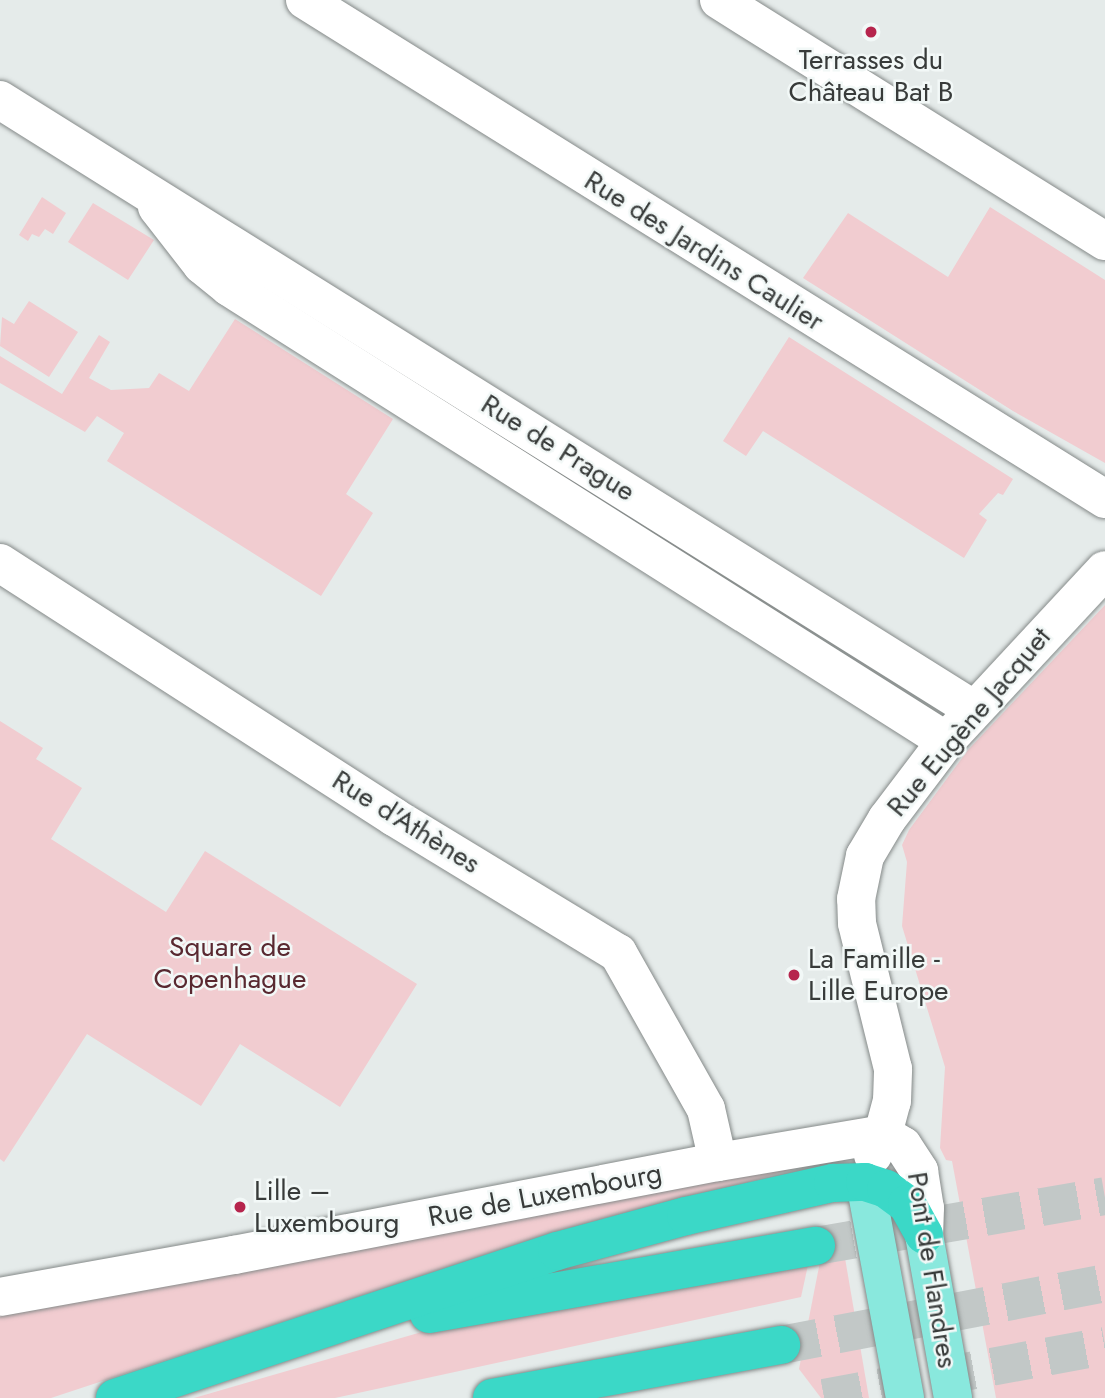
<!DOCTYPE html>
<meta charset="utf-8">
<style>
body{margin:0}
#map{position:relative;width:1105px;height:1398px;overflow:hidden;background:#e5ebea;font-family:Jost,sans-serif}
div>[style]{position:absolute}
.green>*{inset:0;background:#f1ccd0}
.highway-tunnel>*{height:38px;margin-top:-19px;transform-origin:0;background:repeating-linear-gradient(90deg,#c2c8c7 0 38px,transparent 0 57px)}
.roads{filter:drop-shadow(0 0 2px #858a89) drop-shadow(0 0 2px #858a89)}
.minor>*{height:38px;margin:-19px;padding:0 19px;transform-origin:19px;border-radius:19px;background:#fff}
.major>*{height:38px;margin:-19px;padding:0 19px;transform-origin:19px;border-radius:19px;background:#89e8dd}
.highway>*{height:38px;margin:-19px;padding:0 19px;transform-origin:19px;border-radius:19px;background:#3bd8c7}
.dots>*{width:19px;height:19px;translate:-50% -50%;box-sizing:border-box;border:4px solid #f2f8f7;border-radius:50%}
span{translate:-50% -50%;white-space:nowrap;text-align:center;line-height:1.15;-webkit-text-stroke:5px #f2f8f7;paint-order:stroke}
.poi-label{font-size:28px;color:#383b3a}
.left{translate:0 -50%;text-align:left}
.street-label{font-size:28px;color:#383b3a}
.park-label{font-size:28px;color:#592830}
</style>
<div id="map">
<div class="green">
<i style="clip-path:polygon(42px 197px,66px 213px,53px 234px,45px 229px,39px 237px,32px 234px,28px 241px,19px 235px)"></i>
<i style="clip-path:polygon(93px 203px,154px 240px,128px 280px,68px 242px)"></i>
<i style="clip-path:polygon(990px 207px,1105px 280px,1105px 463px,1013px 411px,803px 278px,848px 213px,948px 277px)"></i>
<i style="clip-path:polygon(29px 301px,78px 332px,49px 377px,0 346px,2px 317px,14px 324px)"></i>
<i style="clip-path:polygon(235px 319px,393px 419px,346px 494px,373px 513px,321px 596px,107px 461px,124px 433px,97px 416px,85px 432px,0 383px,0 356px,62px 394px,99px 335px,110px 342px,89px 378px,111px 390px,149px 388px,159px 373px,189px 391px)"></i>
<i style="clip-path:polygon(789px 337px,1013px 479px,1003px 495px,998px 493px,979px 514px,987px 520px,964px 558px,763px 431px,746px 456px,723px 441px)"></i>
<i style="clip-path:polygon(1105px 605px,1105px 1398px,996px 1398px,952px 1161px,946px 1160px,940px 1148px,945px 1067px,902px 926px,907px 862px,902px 845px,909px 830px,968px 750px)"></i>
<i style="clip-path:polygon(0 721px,43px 748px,36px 759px,82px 788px,51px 839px,166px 912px,205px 851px,417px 984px,340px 1107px,240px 1044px,201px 1106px,87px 1034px,4px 1162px,0 1159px)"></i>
<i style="clip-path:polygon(817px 1162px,363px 1295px,51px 1398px,0 1398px,0 1312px)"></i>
<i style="clip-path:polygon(840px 1229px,869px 1398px,821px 1398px,799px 1369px,826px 1231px)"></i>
<i style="clip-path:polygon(808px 1265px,801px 1297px,335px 1398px,194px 1398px,446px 1325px)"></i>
</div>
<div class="highway-tunnel">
<i style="left:816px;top:1246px;width:293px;rotate:-9.8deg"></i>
<i style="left:781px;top:1345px;width:330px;rotate:-10.8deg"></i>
<i style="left:824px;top:1398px;width:286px;rotate:-10.5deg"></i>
</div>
<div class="roads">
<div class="minor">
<i style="left:305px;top:0;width:943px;rotate:31.95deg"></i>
<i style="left:719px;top:0;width:455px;rotate:32deg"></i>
<i style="left:0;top:100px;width:1148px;rotate:32.04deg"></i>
<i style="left:157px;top:207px;width:73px;rotate:52.2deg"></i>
<i style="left:202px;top:265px;width:35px;rotate:39deg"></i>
<i style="left:229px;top:287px;width:849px;rotate:32.34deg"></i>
<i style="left:0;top:563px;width:469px;rotate:32.8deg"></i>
<i style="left:394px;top:817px;width:262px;rotate:31.3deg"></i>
<i style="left:618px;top:953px;width:179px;rotate:60.6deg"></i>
<i style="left:706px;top:1109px;width:54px;rotate:77.2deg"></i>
<i style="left:883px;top:1134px;width:23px;rotate:31deg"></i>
<i style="left:903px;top:1146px;width:30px;rotate:57deg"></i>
<i style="left:919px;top:1171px;width:37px;rotate:81deg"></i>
<i style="left:925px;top:1208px;width:27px;rotate:92deg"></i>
<i style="left:873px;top:1155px;width:23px;rotate:-65deg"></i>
<i style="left:883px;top:1134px;width:34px;rotate:-75deg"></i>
<i style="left:892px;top:1101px;width:32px;rotate:-88deg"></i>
<i style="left:893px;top:1069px;width:150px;rotate:-103.9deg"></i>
<i style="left:857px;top:923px;width:24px;rotate:-92deg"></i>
<i style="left:856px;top:899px;width:44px;rotate:-78.2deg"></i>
<i style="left:865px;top:856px;width:43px;rotate:-59.3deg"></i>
<i style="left:887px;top:819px;width:98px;rotate:-52.9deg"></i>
<i style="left:946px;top:741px;width:233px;rotate:-47.1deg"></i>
<i style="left:0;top:1297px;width:238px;rotate:-10.2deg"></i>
<i style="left:234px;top:1255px;width:493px;rotate:-10.9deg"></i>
<i style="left:718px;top:1162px;width:167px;rotate:-9.6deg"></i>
</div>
<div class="major">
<i style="left:865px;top:1182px;width:220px;rotate:79.5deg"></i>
<i style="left:924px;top:1235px;width:166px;rotate:79.9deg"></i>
</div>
<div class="highway">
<i style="left:429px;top:1314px;width:393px;rotate:-10deg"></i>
<i style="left:115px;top:1398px;width:466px;rotate:-18.4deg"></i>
<i style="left:557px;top:1251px;width:134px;rotate:-15.2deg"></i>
<i style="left:686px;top:1216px;width:151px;rotate:-12.7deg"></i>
<i style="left:833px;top:1183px;width:32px;rotate:-2deg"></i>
<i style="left:865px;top:1182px;width:22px;rotate:18deg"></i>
<i style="left:886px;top:1189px;width:26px;rotate:36deg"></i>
<i style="left:907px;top:1204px;width:35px;rotate:61deg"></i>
<i style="left:492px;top:1398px;width:294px;rotate:-10.4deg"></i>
</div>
</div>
<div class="dots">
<i style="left:871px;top:32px;background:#b6254d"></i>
<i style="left:794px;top:975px;background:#b6254d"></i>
<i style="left:240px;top:1207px;background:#b6254d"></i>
</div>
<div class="poi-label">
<span style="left:871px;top:76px">Terrasses du<br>Château Bat B</span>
<span class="left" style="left:808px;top:975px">La Famille -<br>Lille Europe</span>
<span class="left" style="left:254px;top:1207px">Lille –<br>Luxembourg</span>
</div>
<div class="street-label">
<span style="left:704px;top:251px;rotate:32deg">Rue des Jardins Caulier</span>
<span style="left:558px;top:448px;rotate:32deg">Rue de Prague</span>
<span style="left:969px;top:722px;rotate:-50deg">Rue Eugène Jacquet</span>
<span style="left:406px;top:822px;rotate:32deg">Rue d'Athènes</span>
<span style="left:545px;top:1195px;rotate:-11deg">Rue de Luxembourg</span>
<span style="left:932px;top:1270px;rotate:81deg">Pont de Flandres</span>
</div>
<div class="park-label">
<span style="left:230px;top:963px">Square de<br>Copenhague</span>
</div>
</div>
